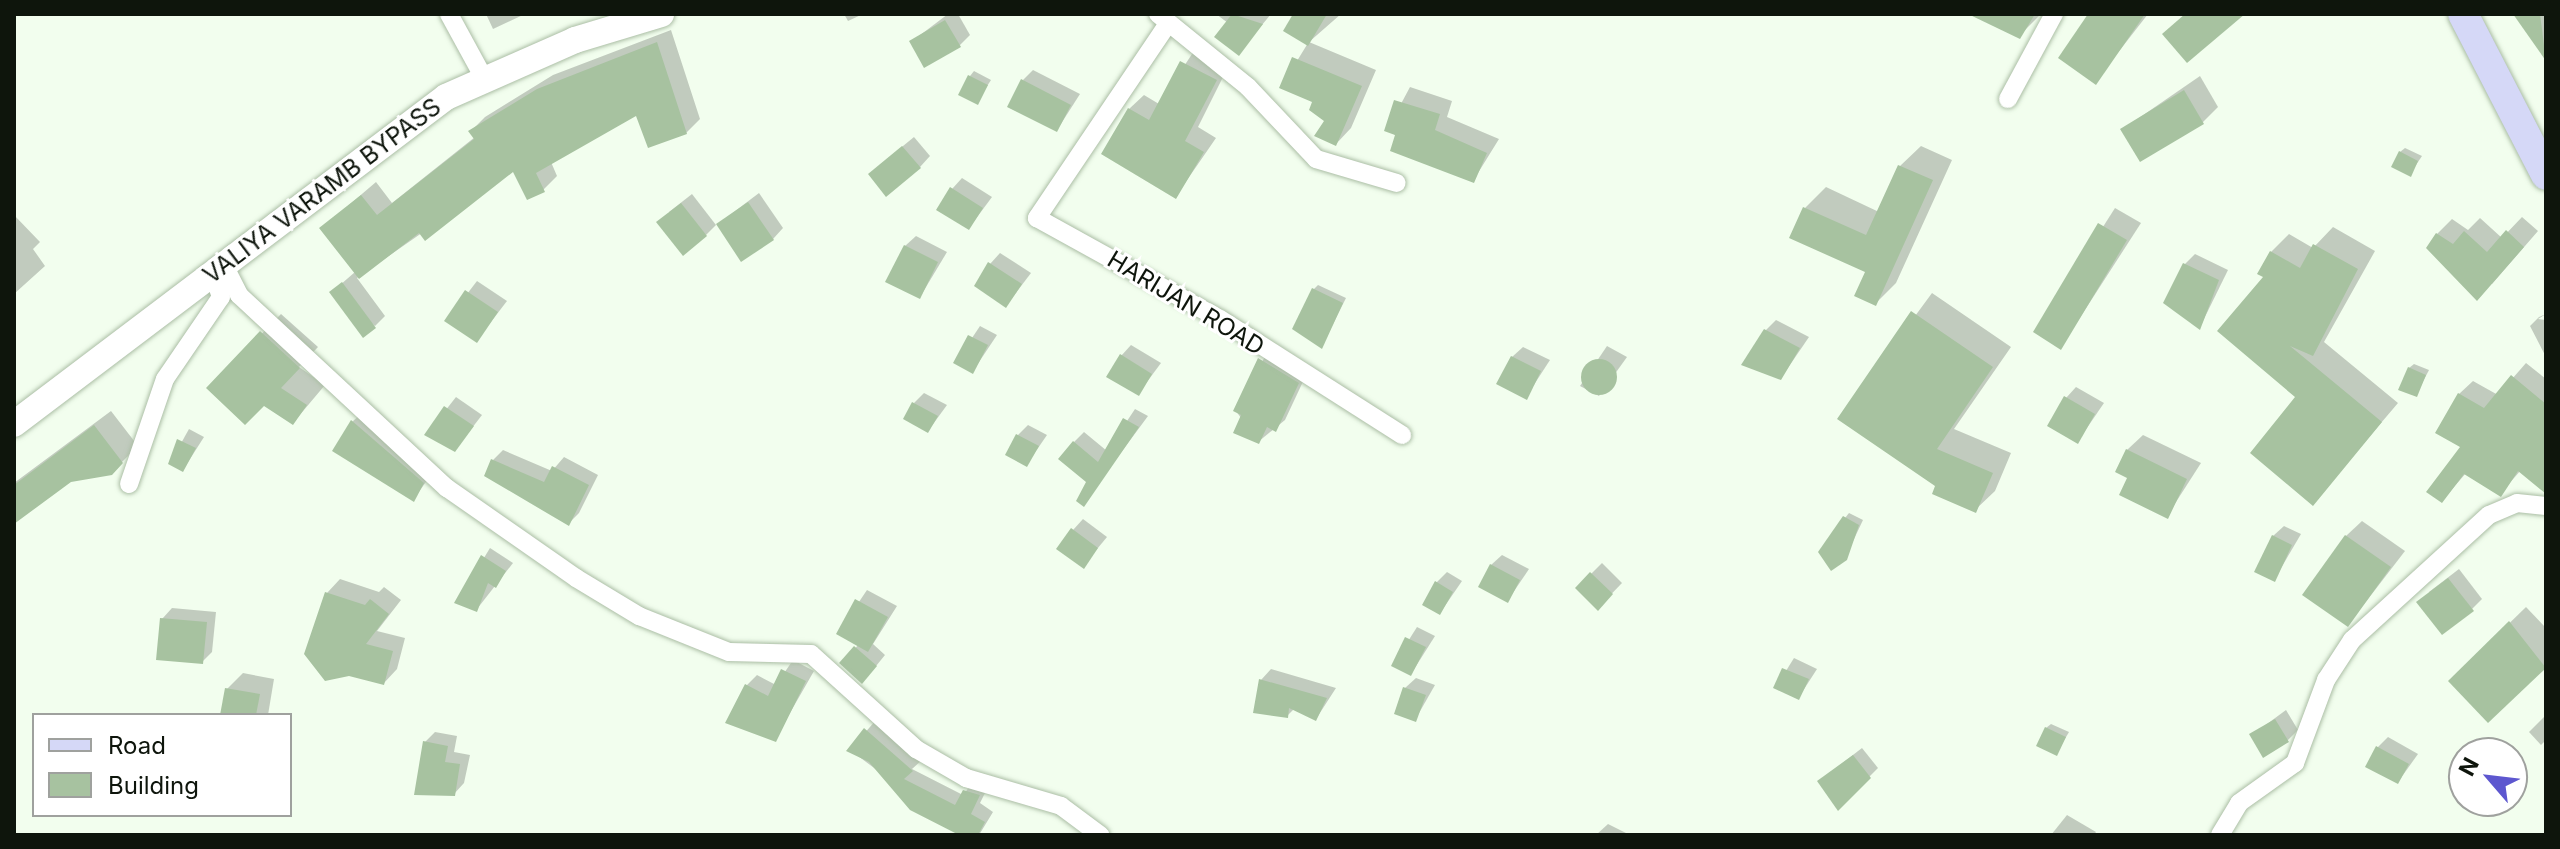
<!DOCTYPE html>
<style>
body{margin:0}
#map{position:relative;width:2560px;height:849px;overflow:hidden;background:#f2feee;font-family:Inter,sans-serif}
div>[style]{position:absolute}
.shadow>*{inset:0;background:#0003}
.building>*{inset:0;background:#a7c2a0}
.round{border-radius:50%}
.roads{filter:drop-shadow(0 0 2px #abbea5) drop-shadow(0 0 2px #abbea5)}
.street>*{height:18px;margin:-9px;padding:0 9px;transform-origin:9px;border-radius:9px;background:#fff}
.secondary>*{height:26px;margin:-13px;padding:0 13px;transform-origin:13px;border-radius:13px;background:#fff}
.primary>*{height:30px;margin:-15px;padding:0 15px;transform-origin:15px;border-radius:15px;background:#d5d8f7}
span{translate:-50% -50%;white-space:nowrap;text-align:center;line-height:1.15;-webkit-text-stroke:6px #fff;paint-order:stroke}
.street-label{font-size:24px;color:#0e150c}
.frame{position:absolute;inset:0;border:16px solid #0e150c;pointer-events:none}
.legend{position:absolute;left:32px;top:713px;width:260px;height:104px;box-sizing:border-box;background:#fff;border:2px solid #9fa19e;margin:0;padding:10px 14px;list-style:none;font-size:24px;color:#0e150c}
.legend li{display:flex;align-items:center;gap:16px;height:40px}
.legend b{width:40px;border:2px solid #9fa19e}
.north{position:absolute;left:2448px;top:737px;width:80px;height:80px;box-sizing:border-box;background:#fff;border:2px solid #9fa19e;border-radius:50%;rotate:298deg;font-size:22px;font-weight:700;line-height:32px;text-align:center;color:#0e150c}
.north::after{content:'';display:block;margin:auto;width:28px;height:36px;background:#5d57cf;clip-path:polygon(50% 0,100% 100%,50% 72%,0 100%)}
</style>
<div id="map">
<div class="shadow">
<i style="clip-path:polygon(486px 14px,525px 14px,493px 29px)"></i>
<i style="clip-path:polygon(844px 14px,863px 14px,848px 21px)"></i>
<i style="clip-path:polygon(948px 14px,958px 14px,970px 35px,960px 45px,911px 42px)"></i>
<i style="clip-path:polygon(1216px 14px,1271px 14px,1239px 53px,1228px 23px)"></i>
<i style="clip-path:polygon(1295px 14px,1341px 14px,1309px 42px,1376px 70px,1351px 128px,1336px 144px,1315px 101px,1281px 87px,1308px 43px)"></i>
<i style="clip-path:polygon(1985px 14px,2041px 14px,2019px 36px)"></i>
<i style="clip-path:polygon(2091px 14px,2148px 14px,2095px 82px)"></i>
<i style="clip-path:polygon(2515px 14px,2546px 14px,2546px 57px)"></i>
<i style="clip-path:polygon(671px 30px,700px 119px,686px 133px,637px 113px,551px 162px,557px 176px,543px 190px,514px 169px,357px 278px,385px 316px,375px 326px,332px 292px,355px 272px,322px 228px,376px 182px,392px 203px,475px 137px,471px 131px,485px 117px,553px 75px)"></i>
<i style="clip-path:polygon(1196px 48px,1229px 65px,1198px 127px,1216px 138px,1176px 196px,1129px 109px,1144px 95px,1159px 104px)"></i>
<i style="clip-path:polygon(1033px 70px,1080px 94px,1057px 130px,1023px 80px)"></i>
<i style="clip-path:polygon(974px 71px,991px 80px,977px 102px,970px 76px)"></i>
<i style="clip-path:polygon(2200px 76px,2218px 107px,2203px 122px,2123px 129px)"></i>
<i style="clip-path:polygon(1410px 87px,1452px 101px,1447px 117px,1499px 139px,1473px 181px,1387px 130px)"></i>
<i style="clip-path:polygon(914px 137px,930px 156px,920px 167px,881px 164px)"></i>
<i style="clip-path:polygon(1921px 146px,1952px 160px,1896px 283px,1876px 303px,1867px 271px,1805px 208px,1826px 187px,1879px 212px,1900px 166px)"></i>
<i style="clip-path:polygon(2405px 148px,2422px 156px,2410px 174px,2400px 152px)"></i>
<i style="clip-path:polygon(962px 178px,992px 197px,969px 228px,952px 189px)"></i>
<i style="clip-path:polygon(759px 193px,783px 228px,773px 239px,718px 224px)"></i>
<i style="clip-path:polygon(692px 194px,716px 225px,706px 235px,669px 212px)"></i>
<i style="clip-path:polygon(2115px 208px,2141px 223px,2061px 347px,2036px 332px)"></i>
<i style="clip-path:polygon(14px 215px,40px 242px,33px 249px,45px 266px,14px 294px)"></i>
<i style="clip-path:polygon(2522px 217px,2538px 231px,2492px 284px,2437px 234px,2452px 219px,2468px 230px,2480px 218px,2502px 238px)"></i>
<i style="clip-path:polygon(2333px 227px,2375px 251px,2324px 342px,2398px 403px,2313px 503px,2271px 252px,2289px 234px,2313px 248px)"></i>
<i style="clip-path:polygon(916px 236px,947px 252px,920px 297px,905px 246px)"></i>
<i style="clip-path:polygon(1000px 253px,1031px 273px,1006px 306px,990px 264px)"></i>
<i style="clip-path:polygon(2195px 254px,2228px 270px,2200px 327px,2185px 264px)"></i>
<i style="clip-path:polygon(477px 281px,507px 301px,477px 340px,447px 320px)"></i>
<i style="clip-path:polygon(1318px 285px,1346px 298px,1322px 346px,1314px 289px)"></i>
<i style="clip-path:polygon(1932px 293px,2011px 347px,1954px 429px,2011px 453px,1995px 491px,1975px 510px,1840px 418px)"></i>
<i style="clip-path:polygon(281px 314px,318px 347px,299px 367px,325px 385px,293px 423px,264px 404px,209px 388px)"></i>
<i style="clip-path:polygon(2546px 314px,2538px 319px,2546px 320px,2546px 357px,2530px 326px,2539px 317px)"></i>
<i style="clip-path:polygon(1776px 320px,1809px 337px,1781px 378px,1766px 330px)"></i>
<i style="clip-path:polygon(980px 326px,997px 335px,973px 371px,956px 362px)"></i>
<i style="clip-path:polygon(1131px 345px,1161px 363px,1138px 394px,1121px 356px)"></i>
<i style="clip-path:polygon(1607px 346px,1627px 357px,1599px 396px,1580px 386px)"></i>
<i style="clip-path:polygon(1523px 347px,1550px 360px,1526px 397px,1512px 357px)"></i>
<i style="clip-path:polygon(1269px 349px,1307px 373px,1285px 420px,1258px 442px,1236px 411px)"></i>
<i style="clip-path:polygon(2526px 363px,2546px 379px,2546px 481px,2521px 470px,2500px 494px,2466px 473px,2442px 501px,2463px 447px,2459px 394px,2473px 381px,2498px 395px)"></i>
<i style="clip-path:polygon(2414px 364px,2429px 370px,2416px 395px,2409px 368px)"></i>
<i style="clip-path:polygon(2076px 387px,2104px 403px,2078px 441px,2066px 398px)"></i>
<i style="clip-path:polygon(924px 393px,947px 405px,928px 431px,914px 403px)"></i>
<i style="clip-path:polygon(456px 397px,482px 415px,455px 450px,427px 434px)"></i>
<i style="clip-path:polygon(1135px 409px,1148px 416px,1083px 504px,1089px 482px,1074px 442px,1084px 432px,1107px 451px)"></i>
<i style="clip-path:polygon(111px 411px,138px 446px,111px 473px,70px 480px,14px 522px,14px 483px)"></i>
<i style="clip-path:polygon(363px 412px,433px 472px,413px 500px,352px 422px)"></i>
<i style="clip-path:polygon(1028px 425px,1047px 435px,1027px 464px,1018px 435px)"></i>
<i style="clip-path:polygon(189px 429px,204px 437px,183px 470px,170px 463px)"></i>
<i style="clip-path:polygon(2143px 435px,2201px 463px,2167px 516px,2130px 477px,2127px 450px)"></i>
<i style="clip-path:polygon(503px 450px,552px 471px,564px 457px,598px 475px,579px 513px,568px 524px,493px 460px)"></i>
<i style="clip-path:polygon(1849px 513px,1863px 520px,1845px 558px,1845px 518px)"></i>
<i style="clip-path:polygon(1083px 519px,1107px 537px,1083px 566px,1073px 530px)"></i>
<i style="clip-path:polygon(2362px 521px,2405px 551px,2348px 625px,2346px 536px)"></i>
<i style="clip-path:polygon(2284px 526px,2301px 534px,2274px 580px,2273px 536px)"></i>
<i style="clip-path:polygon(490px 548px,513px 563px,477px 609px,457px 602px)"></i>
<i style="clip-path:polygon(1502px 555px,1529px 569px,1508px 600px,1491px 565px)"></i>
<i style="clip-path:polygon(1602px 563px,1622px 583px,1598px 608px,1577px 588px)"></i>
<i style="clip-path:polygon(2459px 569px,2482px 599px,2472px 609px,2429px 592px)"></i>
<i style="clip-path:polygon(1447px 572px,1462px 581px,1440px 613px,1436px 583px)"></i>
<i style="clip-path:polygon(340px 579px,379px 592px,384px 587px,401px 600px,377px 631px,405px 638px,397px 669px,384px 683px,350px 674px,327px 593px)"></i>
<i style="clip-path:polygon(867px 590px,897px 606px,873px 644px,885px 655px,872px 671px,842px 663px,859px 644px,838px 633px)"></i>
<i style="clip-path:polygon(2526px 607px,2546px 628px,2546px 665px,2488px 720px,2450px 681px)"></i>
<i style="clip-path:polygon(172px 608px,216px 612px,212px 652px,202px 662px,162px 619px)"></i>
<i style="clip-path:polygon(1417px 627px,1435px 636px,1411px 674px,1393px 665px)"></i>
<i style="clip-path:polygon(1794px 658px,1817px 669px,1799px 697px,1776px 687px)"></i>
<i style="clip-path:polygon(793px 660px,814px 671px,775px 739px,746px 686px,757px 675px,776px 685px)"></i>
<i style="clip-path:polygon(1271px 669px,1336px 688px,1316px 719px,1295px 708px,1287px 716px,1261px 680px)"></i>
<i style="clip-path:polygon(243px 673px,274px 679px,268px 715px,222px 715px,227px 689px)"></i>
<i style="clip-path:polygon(1416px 678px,1435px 685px,1415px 720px,1405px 688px)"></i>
<i style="clip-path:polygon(2286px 710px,2298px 730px,2288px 740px,2252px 735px)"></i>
<i style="clip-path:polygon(2546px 715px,2546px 740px,2541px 745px,2529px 732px)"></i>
<i style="clip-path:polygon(876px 720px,922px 760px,912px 769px,963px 795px,974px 781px,989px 785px,980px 803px,993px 812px,979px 835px,964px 835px,850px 750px)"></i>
<i style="clip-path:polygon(2051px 724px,2069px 732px,2056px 754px,2046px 728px)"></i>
<i style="clip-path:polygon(435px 732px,457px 736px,454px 752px,470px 755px,464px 783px,454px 794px,425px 742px)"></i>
<i style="clip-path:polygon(2388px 737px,2418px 754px,2398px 782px,2377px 748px)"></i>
<i style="clip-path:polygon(1862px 748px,1878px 768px,1838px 808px,1819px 781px)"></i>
<i style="clip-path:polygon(2067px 815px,2096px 832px,2094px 835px,2051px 835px)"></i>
<i style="clip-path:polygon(1608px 824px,1630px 835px,1596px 835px)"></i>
</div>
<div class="building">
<i style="clip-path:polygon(1232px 14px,1263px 24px,1239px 56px,1214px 37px)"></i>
<i style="clip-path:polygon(1293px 14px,1327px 14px,1308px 46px,1283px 31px)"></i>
<i style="clip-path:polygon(1968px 14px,2035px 14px,2020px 39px)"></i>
<i style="clip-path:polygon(2088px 14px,2145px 14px,2096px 85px,2058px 58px)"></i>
<i style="clip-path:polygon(2185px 14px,2245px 14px,2187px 63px,2162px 34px)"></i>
<i style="clip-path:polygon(2513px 14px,2540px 14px,2546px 61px)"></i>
<i style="clip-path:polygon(945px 20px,961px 47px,924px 68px,909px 41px)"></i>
<i style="clip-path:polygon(657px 42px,687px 134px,648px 148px,636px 116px,536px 173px,545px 192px,527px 200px,513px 172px,425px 241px,419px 233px,359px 279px,319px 228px,361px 195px,377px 215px,474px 139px,468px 131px,537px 89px)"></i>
<i style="clip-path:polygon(1292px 57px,1362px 86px,1336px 146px,1314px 136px,1324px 121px,1309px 110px,1312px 102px,1279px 88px)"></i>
<i style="clip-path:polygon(1180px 61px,1217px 80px,1185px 141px,1204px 152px,1176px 199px,1101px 154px,1128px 108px,1149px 120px)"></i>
<i style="clip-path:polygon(968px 75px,988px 85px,978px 105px,958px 95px)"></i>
<i style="clip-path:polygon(1021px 79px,1071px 105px,1057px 132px,1007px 107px)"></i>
<i style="clip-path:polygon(2184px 90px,2204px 124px,2140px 162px,2120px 129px)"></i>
<i style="clip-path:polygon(1394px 100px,1440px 114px,1435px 130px,1487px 153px,1474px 183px,1390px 151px,1395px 135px,1384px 131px)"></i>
<i style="clip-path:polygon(902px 146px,921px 168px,886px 197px,868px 174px)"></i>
<i style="clip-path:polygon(2399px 151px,2418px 161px,2411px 177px,2391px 167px)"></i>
<i style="clip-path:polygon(1898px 165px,1933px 180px,1876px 306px,1854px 296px,1865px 272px,1789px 238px,1803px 207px,1866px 235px)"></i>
<i style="clip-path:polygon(950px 187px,983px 208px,969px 230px,936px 210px)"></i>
<i style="clip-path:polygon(748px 202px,774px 240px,741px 262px,716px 224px)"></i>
<i style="clip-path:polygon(681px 203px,707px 236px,683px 256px,656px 222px)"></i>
<i style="clip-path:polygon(2098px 223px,2127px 240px,2061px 350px,2033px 332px)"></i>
<i style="clip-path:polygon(2506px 230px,2524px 247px,2477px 301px,2426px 248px,2436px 233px,2453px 244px,2464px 231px,2487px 252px)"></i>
<i style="clip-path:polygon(2313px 244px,2358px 269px,2313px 356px,2290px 346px,2382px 422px,2313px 506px,2250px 453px,2295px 397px,2217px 331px,2263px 277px,2257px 274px,2270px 251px,2300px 268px)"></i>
<i style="clip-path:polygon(904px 245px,938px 262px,920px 299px,885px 282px)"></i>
<i style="clip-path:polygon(988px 262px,1022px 284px,1006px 308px,974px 286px)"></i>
<i style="clip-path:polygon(2183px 263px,2219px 280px,2200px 330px,2163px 303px)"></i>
<i style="clip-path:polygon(342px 282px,376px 328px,363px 338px,329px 292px)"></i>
<i style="clip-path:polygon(1312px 288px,1343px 303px,1322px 349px,1292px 329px)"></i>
<i style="clip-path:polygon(465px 290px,498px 312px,477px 343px,444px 321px)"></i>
<i style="clip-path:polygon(1911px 311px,1993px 367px,1937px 449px,1993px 473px,1976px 513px,1932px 494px,1935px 486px,1837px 419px)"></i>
<i style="clip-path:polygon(1764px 329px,1800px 348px,1781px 380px,1741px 365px)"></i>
<i style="clip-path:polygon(260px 331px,300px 368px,281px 388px,307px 405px,293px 425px,264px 406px,245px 425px,206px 388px)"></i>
<i style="clip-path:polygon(968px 335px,988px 345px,973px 374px,953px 363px)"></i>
<i style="clip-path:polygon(1120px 354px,1152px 374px,1139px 396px,1106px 377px)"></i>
<i style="clip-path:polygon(1511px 356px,1541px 371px,1527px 400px,1496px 384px)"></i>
<i style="clip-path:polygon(1258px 358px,1299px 383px,1276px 432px,1267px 427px,1259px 444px,1233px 433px,1241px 415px,1233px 411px)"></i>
<i class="round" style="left:1581px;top:359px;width:36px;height:36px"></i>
<i style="clip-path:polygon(2408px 367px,2426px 375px,2417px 397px,2398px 390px)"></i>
<i style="clip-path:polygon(2511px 375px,2546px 404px,2546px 494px,2518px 471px,2501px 497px,2464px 474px,2442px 503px,2426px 492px,2460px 447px,2435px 433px,2458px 393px,2484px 408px)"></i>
<i style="clip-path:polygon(2064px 396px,2095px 414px,2078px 444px,2047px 426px)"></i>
<i style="clip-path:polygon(912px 402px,938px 416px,928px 433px,903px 419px)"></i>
<i style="clip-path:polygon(444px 406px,474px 426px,455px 452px,424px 435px)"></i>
<i style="clip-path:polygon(1123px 418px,1139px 427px,1084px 507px,1076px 501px,1086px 482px,1058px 459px,1073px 441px,1098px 462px)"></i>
<i style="clip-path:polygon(351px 420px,424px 483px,414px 502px,332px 451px)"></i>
<i style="clip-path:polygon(94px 425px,123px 463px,112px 475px,71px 482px,14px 524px,14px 485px)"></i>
<i style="clip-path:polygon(1016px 434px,1039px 446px,1027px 467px,1005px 455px)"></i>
<i style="clip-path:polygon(177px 439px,196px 448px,183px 472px,168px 464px)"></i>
<i style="clip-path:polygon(2126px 449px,2187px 479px,2168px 519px,2119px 495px,2127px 478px,2115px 472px)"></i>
<i style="clip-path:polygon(491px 459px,544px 482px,552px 466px,589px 485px,569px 526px,484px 476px)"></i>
<i style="clip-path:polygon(1843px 516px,1859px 525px,1847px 560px,1831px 571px,1818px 552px)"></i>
<i style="clip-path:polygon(1071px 528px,1098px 548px,1084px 569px,1056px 549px)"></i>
<i style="clip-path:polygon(2272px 535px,2292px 545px,2275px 582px,2254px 572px)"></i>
<i style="clip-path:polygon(2345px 535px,2391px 567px,2348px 627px,2302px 595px)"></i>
<i style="clip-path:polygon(481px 555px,506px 571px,496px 588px,488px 583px,477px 612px,454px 603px)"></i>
<i style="clip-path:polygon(1490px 564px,1520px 580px,1508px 603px,1478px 587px)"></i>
<i style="clip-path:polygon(1590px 572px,1613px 594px,1598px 611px,1575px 588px)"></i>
<i style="clip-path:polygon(2448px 578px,2474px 611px,2442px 635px,2416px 602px)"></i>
<i style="clip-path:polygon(1435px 581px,1453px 592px,1440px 615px,1422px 605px)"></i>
<i style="clip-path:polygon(325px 592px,365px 605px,370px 599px,389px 614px,366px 644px,393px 651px,384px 685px,349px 676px,325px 681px,304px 654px)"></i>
<i style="clip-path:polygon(855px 599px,888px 617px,868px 652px,836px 634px)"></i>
<i style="clip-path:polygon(160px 618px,207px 622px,203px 664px,156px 660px)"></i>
<i style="clip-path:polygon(2509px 621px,2546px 668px,2488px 723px,2448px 681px)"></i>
<i style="clip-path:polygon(1405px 637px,1426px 647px,1411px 676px,1391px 666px)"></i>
<i style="clip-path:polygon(854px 646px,877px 666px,862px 684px,839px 663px)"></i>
<i style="clip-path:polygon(1782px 668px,1809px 679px,1799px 700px,1773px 688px)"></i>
<i style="clip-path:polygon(781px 669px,806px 681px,776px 742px,725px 723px,745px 684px,768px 696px)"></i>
<i style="clip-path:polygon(1259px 679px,1327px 698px,1316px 721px,1289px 708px,1288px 718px,1253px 713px)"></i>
<i style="clip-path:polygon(1403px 687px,1426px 695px,1416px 722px,1394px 714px)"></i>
<i style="clip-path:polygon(225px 688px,260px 694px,256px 715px,220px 715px)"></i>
<i style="clip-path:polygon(2275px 719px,2289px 742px,2263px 758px,2249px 734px)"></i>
<i style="clip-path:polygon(2045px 727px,2066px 737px,2057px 756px,2036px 746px)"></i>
<i style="clip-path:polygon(864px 728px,913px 771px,904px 779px,955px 805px,963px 790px,980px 795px,971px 814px,985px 822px,978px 835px,959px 835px,910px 810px,869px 762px,846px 751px)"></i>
<i style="clip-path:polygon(423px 741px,448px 746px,445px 762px,460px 764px,455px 796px,414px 795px)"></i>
<i style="clip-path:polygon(2376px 746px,2409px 764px,2398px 784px,2365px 767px)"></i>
<i style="clip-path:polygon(1853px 755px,1871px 778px,1838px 811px,1817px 781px)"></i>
</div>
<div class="roads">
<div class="street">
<i style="left:449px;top:14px;width:75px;rotate:61.4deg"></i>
<i style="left:1158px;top:14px;width:116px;rotate:39deg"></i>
<i style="left:1248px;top:87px;width:99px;rotate:46.6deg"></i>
<i style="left:1316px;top:159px;width:84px;rotate:16.5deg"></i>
<i style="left:1167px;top:25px;width:233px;rotate:124deg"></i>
<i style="left:1037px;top:218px;width:209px;rotate:28.9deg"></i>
<i style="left:1220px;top:319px;width:216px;rotate:32.5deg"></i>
<i style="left:2008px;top:99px;width:97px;rotate:-61.6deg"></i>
<i style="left:224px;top:265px;width:34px;rotate:63deg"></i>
<i style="left:239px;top:295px;width:284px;rotate:42.9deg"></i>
<i style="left:447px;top:488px;width:157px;rotate:34.9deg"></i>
<i style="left:576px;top:578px;width:74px;rotate:31.1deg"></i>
<i style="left:639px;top:616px;width:97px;rotate:21.8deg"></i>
<i style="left:729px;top:652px;width:82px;rotate:1.4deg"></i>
<i style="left:811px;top:654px;width:142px;rotate:42.1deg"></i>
<i style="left:916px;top:749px;width:58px;rotate:30.1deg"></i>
<i style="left:966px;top:778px;width:99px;rotate:16.4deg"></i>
<i style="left:1061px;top:806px;width:49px;rotate:36.6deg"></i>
<i style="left:129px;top:484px;width:111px;rotate:-71.1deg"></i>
<i style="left:165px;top:379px;width:99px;rotate:-55.7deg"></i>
<i style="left:221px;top:297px;width:24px;rotate:-109deg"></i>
<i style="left:2220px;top:835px;width:37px;rotate:-59deg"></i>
<i style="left:2239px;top:803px;width:69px;rotate:-35.5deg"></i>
<i style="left:2295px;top:763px;width:89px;rotate:-69.5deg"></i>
<i style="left:2326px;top:680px;width:48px;rotate:-57deg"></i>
<i style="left:2352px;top:640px;width:185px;rotate:-42.4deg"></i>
<i style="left:2489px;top:515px;width:30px;rotate:-23deg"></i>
<i style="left:2517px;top:503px;width:29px;rotate:6deg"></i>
</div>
<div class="secondary">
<i style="left:14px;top:424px;width:542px;rotate:-37.12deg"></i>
<i style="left:446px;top:97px;width:141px;rotate:-23.8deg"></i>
<i style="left:575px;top:40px;width:90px;rotate:-16.8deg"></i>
</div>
<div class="primary">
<i style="left:2463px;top:14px;width:181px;rotate:62.7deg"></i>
</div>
</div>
<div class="street-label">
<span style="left:322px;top:191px;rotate:-37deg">VALIYA VARAMB BYPASS</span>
<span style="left:1186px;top:303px;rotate:31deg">HARIJAN ROAD</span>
</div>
<div class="frame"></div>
<ul class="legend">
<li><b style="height:10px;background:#d5d8f7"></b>Road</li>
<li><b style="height:22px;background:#a7c2a0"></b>Building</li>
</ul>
<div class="north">N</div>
</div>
